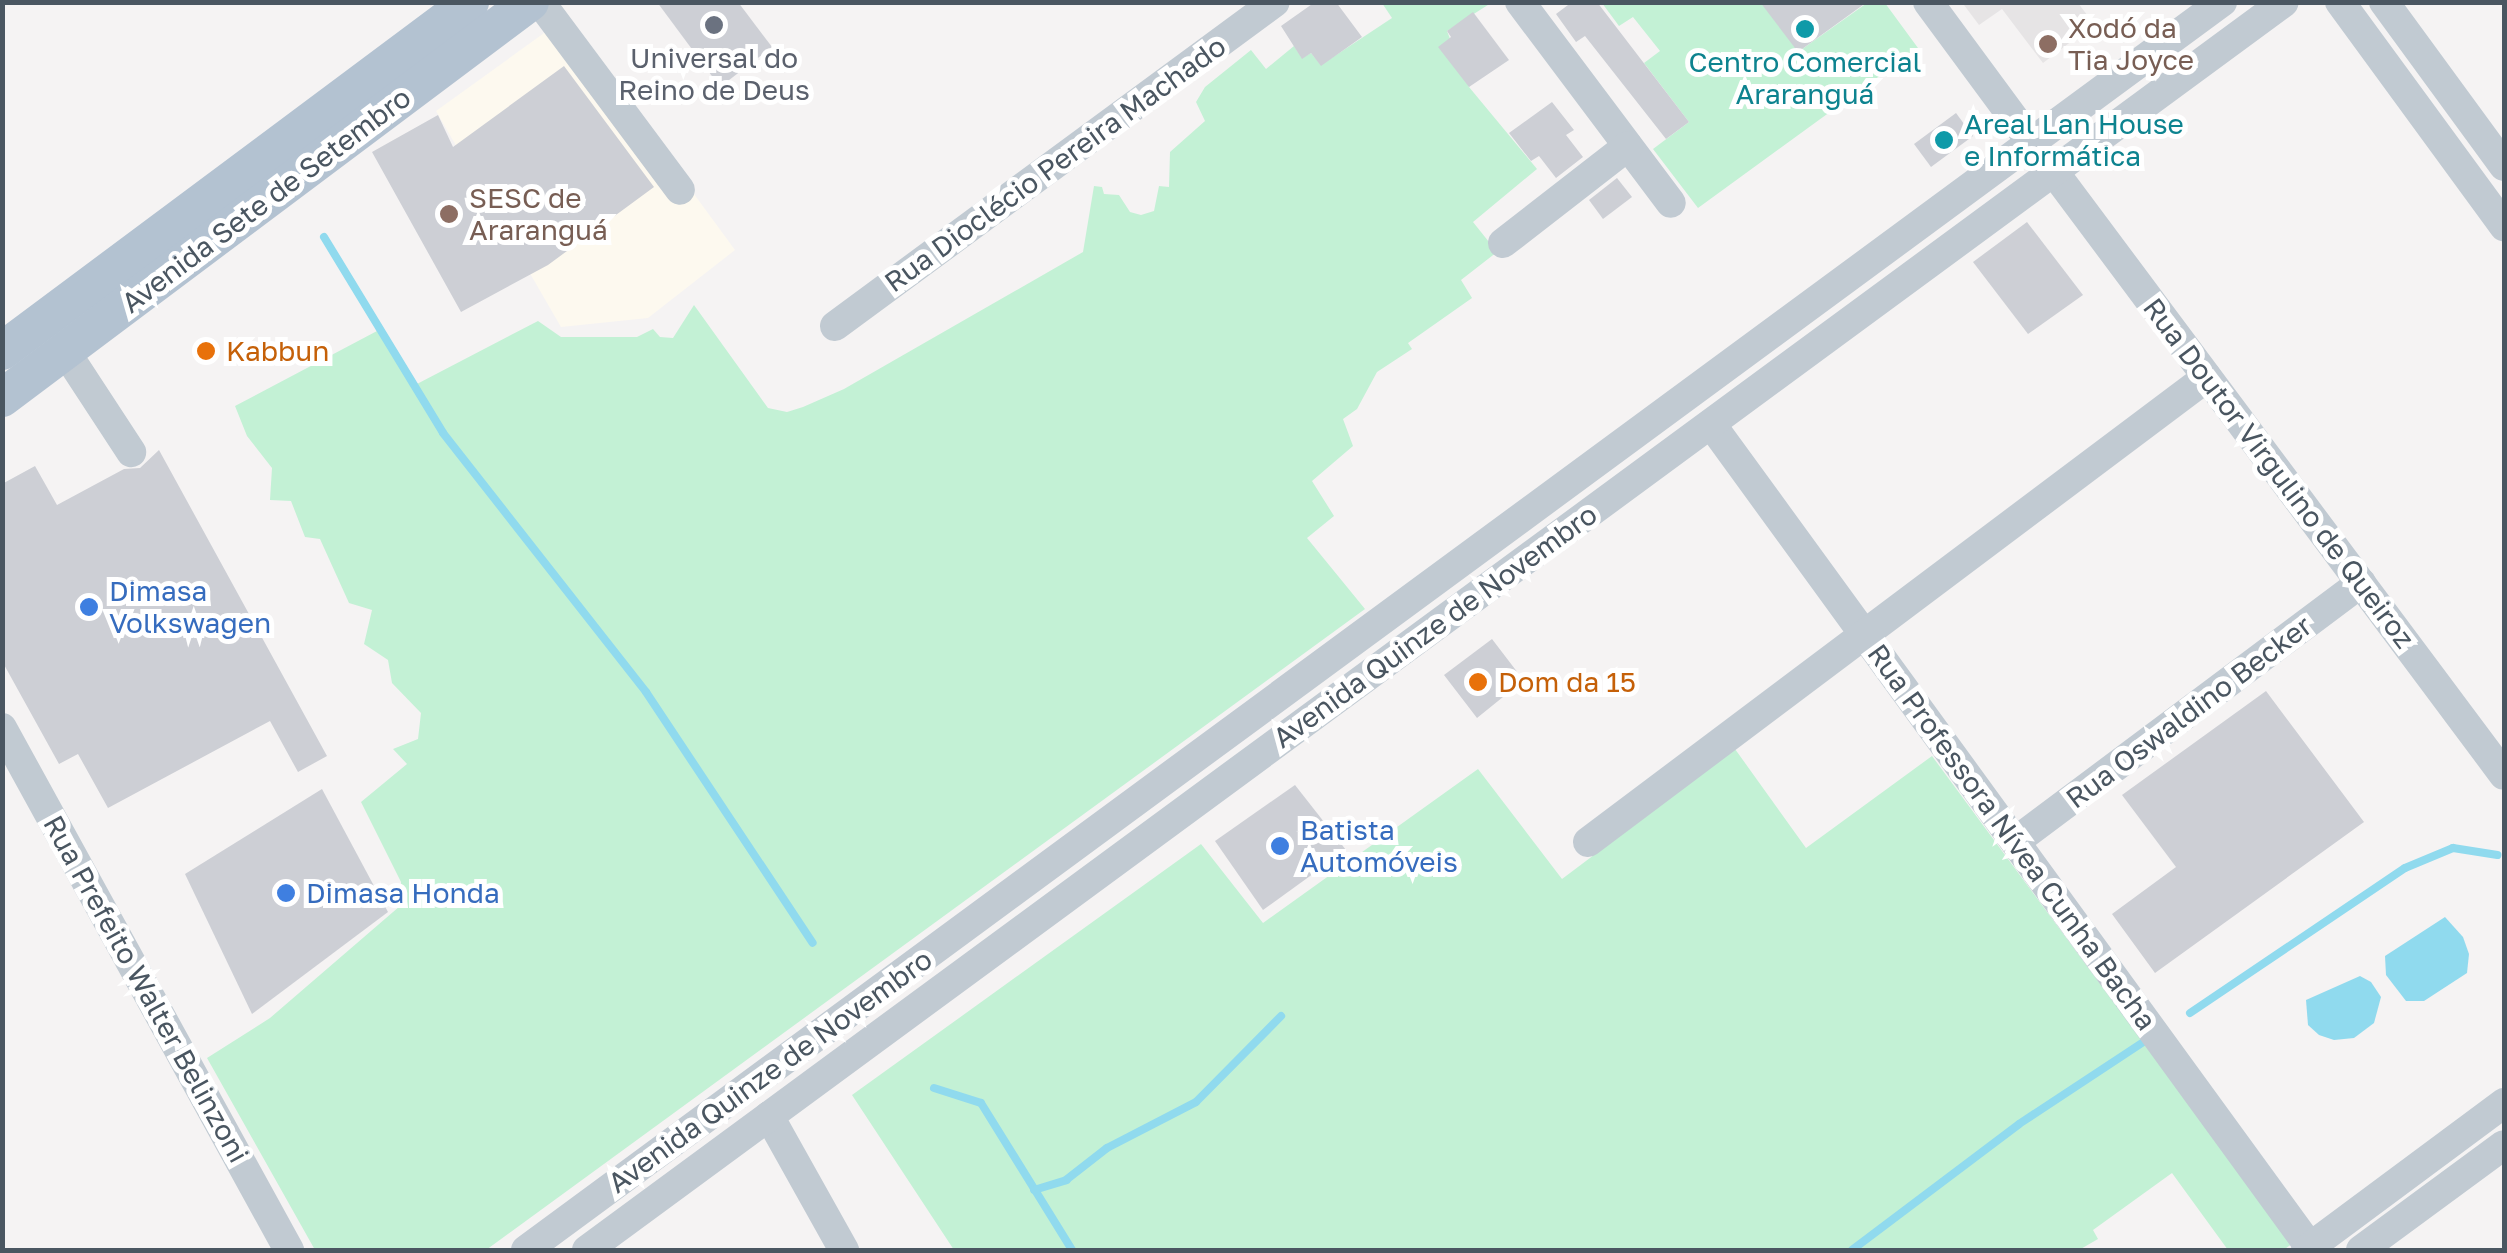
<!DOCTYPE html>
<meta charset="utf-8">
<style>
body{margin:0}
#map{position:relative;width:2507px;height:1253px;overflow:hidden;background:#f5f3f3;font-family:"Golos Text",sans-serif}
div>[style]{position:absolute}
.commercial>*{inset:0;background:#fdf9ef}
.education>*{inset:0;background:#e6e4e5}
.green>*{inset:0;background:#c3f1d5}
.water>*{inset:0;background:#90daee}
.stream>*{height:8px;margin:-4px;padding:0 4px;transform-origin:4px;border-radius:4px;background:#90daee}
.building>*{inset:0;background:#cdcfd5}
.minor>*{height:30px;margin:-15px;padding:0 15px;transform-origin:15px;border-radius:15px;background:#c1cad2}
.major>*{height:38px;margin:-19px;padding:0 19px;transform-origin:19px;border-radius:19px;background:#b3c2d1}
.dots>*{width:28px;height:28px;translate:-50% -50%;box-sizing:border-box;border:5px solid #fff;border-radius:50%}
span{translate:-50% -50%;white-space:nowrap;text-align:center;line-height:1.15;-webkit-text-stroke:10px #fff;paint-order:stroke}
.education-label{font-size:28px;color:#785e54}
.left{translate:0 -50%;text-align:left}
.worship-label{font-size:28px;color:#5b616d}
.culture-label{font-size:28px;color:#0d838f}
.street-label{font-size:28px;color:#4a5661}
.food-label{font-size:28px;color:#c56008}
.shop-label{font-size:28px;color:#366cbe}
.frame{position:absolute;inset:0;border:5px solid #4a5661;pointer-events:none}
</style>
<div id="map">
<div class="commercial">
<i style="clip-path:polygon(565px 18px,735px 250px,648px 318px,561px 327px,436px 111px)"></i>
</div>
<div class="education">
<i style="clip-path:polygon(1967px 3px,2078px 3px,2094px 24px,2043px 63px,2002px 9px,1979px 25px,1964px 5px)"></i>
</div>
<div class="green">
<i style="clip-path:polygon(1382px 3px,1491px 3px,1447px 31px,1469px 87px,1537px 169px,1473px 222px,1497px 252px,1461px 280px,1472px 298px,1408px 343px,1412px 349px,1377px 372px,1357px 409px,1343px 419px,1353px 446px,1312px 481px,1334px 516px,1307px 538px,1365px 609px,486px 1250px,315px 1250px,207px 1058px,270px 1018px,400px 906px,401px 882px,361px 802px,407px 764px,393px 749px,418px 739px,421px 713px,392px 683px,388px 660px,364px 644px,372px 610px,349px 603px,320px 539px,305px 537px,291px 501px,270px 500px,272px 468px,247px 436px,235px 406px,377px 331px,415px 385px,538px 321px,561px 337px,637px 337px,653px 329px,660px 337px,673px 338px,694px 305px,768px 408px,787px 412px,803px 407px,844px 389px,1083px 252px,1094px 186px,1102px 187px,1104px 194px,1119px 195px,1130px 212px,1141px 215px,1154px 211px,1159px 186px,1169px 187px,1170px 152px,1205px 121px,1196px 102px,1205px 87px,1251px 50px,1266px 69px,1294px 46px,1302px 58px,1311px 53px,1321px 65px,1392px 18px)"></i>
<i style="clip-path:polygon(1602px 3px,1769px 3px,1798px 52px,1867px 3px,1885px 3px,1918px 48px,1698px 208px,1653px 149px,1689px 122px,1644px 63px,1660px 51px,1633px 17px,1619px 26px)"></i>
<i style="clip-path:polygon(1735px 749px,1806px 848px,1932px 756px,2292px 1244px,2283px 1250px,2228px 1250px,2172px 1173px,2093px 1230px,2098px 1239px,2079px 1250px,954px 1250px,852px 1095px,1201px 844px,1263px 923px,1478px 769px,1562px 879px)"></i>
</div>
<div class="water">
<i style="clip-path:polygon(2445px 917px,2463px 937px,2469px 954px,2467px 973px,2424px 1001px,2406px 1001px,2386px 975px,2385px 956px)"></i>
<i style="clip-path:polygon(2360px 976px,2371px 982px,2381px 997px,2374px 1023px,2354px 1038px,2334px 1040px,2319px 1035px,2308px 1025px,2306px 1000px)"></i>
</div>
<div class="stream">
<i style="left:324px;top:237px;width:229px;rotate:58.7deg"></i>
<i style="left:443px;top:433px;width:329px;rotate:51.9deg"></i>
<i style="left:646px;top:692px;width:301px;rotate:56.4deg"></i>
<i style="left:2190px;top:1013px;width:259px;rotate:-34deg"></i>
<i style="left:2405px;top:868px;width:52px;rotate:-22.6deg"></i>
<i style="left:2453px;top:848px;width:45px;rotate:9deg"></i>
<i style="left:934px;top:1088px;width:49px;rotate:17.7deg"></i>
<i style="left:981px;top:1103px;width:173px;rotate:58.2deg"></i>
<i style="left:1034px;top:1190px;width:34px;rotate:-17deg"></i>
<i style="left:1066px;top:1180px;width:52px;rotate:-38deg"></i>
<i style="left:1107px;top:1148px;width:100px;rotate:-27.3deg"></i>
<i style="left:1196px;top:1102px;width:121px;rotate:-45.3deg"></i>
<i style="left:1852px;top:1250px;width:209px;rotate:-37deg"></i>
<i style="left:2019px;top:1124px;width:154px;rotate:-33.4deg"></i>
</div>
<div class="building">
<i style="clip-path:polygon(657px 2px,738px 2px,772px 47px,720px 87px)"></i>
<i style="clip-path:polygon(1315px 2px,1336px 2px,1362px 37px,1321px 66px,1311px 53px,1302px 59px,1281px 26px)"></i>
<i style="clip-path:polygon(1572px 2px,1597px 2px,1689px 122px,1666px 139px,1585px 36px,1576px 42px,1556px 14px)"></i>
<i style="clip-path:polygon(1760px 2px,1867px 2px,1798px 52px)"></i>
<i style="clip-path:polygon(1473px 12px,1509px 60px,1469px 87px,1438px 47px,1451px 37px,1447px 31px)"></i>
<i style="clip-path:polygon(564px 66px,654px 187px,548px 265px,461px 312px,372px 152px,438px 115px,453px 147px)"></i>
<i style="clip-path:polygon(1552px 102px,1574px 130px,1566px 135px,1583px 157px,1556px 178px,1539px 156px,1531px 161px,1509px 133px)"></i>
<i style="clip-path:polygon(1956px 113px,1973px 136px,1931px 167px,1914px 144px)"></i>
<i style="clip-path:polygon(1617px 178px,1632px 197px,1603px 219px,1589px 200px)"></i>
<i style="clip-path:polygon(2027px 222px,2083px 295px,2028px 334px,1973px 262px)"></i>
<i style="clip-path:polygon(159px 450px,327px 756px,298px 772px,270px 721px,108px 808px,78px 754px,59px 764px,2px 661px,2px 484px,35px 466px,57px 505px,124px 469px,140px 468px)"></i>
<i style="clip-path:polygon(1492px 639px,1518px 673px,1497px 689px,1503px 697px,1477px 718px,1444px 675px)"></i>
<i style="clip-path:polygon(2266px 691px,2364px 822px,2155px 973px,2112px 914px,2176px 867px,2122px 795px)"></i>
<i style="clip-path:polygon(1295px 785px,1346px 850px,1263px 910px,1215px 841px)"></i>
<i style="clip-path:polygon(322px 789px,388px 912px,252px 1014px,185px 874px)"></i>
</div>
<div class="minor">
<i style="left:540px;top:2px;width:234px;rotate:53.3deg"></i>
<i style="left:1520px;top:2px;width:251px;rotate:53.1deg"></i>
<i style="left:1928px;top:2px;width:175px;rotate:53.6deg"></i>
<i style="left:2340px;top:2px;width:278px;rotate:53.8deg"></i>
<i style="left:2384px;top:2px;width:203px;rotate:53.8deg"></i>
<i style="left:2054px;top:172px;width:752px;rotate:53.27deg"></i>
<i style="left:1503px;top:243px;width:158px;rotate:-37.8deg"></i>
<i style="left:835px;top:326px;width:546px;rotate:-36.37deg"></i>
<i style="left:65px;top:351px;width:121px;rotate:56.8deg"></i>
<i style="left:1711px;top:424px;width:1022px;rotate:53.96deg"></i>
<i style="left:2px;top:728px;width:596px;rotate:61.2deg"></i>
<i style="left:2016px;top:841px;width:431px;rotate:-36.8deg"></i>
<i style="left:1588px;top:842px;width:774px;rotate:-36.91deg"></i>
<i style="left:769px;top:1116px;width:154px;rotate:60.8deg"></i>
<i style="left:526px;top:1250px;width:2106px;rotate:-36.35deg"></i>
<i style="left:587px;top:1250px;width:2106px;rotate:-36.33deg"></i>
<i style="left:2306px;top:1250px;width:247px;rotate:-36.6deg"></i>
<i style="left:2361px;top:1250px;width:177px;rotate:-36.3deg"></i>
</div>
<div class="major">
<i style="left:2px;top:351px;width:584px;rotate:-36.71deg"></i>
<i style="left:2px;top:398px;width:660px;rotate:-36.87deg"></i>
</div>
<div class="dots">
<i style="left:714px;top:25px;background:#6b7280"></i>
<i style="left:1805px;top:29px;background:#0f9aa8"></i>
<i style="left:2048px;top:44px;background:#8d6e63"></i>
<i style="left:1944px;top:140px;background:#0f9aa8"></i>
<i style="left:449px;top:214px;background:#8d6e63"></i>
<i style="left:206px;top:351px;background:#e8710a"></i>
<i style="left:89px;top:607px;background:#3f7fe0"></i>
<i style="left:1478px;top:682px;background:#e8710a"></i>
<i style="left:1280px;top:846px;background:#3f7fe0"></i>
<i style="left:286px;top:893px;background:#3f7fe0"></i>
</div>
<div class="education-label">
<span class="left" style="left:2068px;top:44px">Xodó da<br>Tia Joyce</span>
<span class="left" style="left:469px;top:214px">SESC de<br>Araranguá</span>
</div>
<div class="worship-label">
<span style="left:714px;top:74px">Universal do<br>Reino de Deus</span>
</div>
<div class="culture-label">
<span style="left:1805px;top:78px">Centro Comercial<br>Araranguá</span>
<span class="left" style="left:1964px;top:140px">Areal Lan House<br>e Informática</span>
</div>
<div class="street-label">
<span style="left:1055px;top:164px;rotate:-36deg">Rua Dioclécio Pereira Machado</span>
<span style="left:266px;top:200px;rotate:-37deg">Avenida Sete de Setembro</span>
<span style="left:2279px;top:473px;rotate:53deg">Rua Doutor Virgulino de Queiroz</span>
<span style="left:1435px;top:626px;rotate:-36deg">Avenida Quinze de Novembro</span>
<span style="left:2189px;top:712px;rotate:-37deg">Rua Oswaldino Becker</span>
<span style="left:2012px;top:837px;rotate:54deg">Rua Professora Nívea Cunha Bacha</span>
<span style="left:146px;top:989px;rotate:61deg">Rua Prefeito Walter Belinzoni</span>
<span style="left:770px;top:1071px;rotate:-36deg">Avenida Quinze de Novembro</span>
</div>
<div class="food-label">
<span class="left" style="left:226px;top:351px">Kabbun</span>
<span class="left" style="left:1498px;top:682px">Dom da 15</span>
</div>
<div class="shop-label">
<span class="left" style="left:109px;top:607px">Dimasa<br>Volkswagen</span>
<span class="left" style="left:1300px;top:846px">Batista<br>Automóveis</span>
<span class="left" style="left:306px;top:893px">Dimasa Honda</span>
</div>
<div class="frame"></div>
</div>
